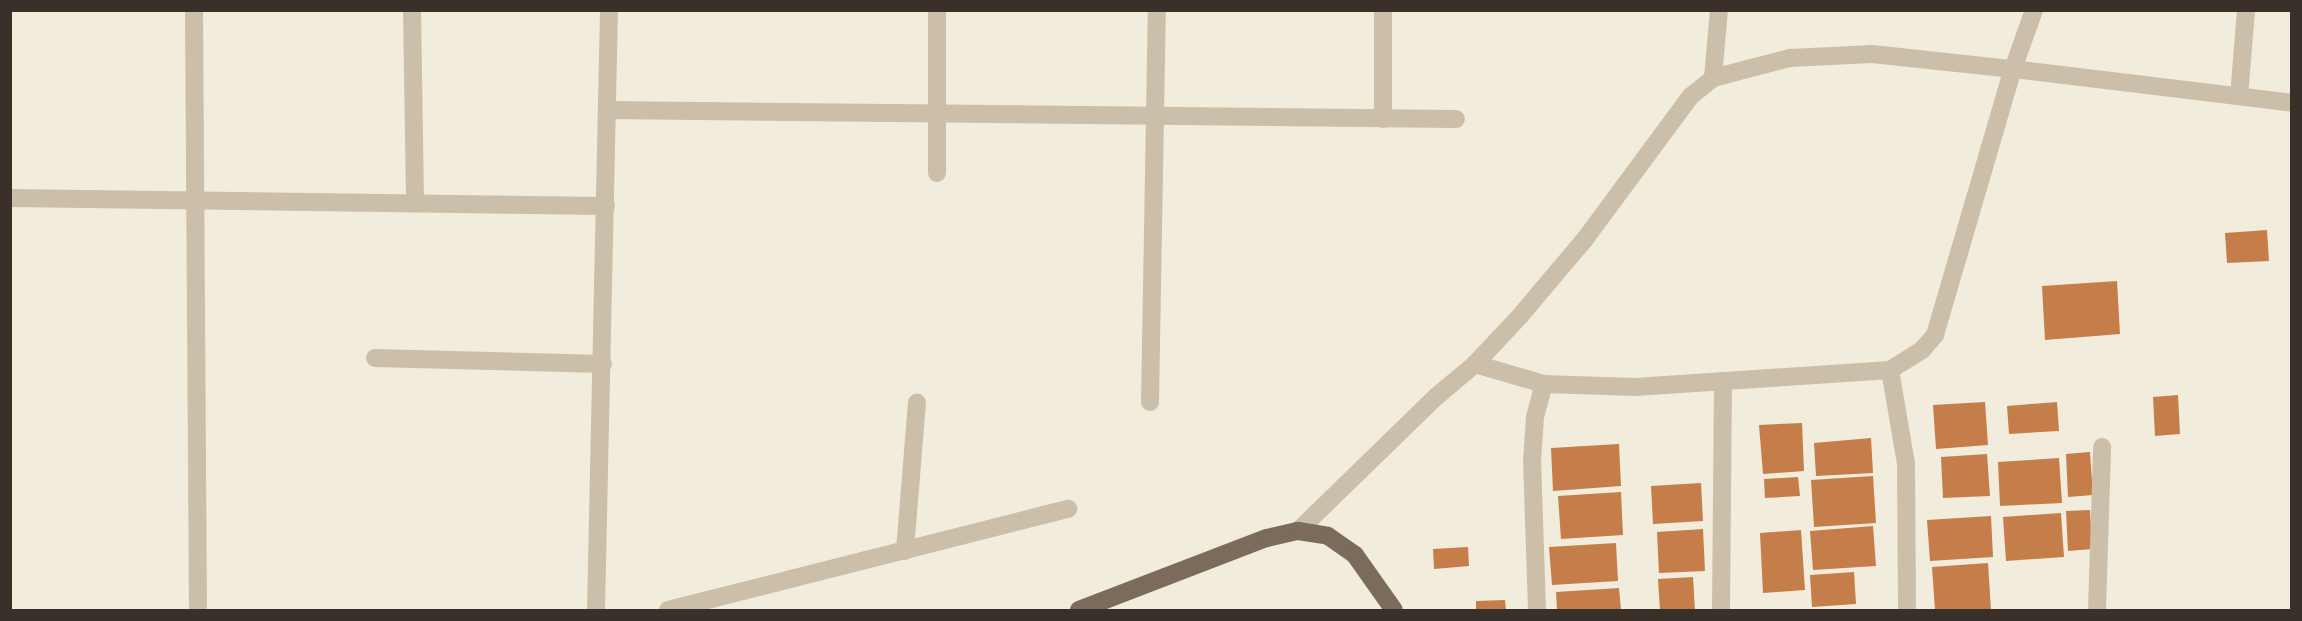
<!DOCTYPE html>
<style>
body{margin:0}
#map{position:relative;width:2302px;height:621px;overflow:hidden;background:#f2ecdd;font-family:Lato,sans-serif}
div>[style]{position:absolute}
.building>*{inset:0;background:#c57e49}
.minor>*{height:18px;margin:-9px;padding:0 9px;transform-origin:9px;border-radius:9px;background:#cbbfa9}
.major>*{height:18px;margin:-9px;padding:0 9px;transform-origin:9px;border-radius:9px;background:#7a6b5a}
span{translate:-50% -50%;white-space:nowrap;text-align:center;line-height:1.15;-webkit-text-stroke:4.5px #faf5ea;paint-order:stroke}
.frame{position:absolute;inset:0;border:12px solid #383029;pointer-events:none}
</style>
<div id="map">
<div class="building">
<i style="clip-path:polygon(2267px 230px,2269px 261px,2227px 263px,2225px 233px)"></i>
<i style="clip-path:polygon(2117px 281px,2120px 334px,2045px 340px,2042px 286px)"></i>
<i style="clip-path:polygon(2178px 395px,2180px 434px,2155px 436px,2153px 397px)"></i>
<i style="clip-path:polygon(1985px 402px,1988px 445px,1936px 449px,1933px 405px)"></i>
<i style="clip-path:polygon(2057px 402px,2059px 431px,2009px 434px,2007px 406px)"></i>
<i style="clip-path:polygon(1802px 423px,1804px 471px,1763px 474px,1759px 425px)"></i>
<i style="clip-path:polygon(1871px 438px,1873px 473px,1816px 476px,1814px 443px)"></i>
<i style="clip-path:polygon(1619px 444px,1621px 486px,1553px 491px,1551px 448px)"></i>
<i style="clip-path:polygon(2090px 452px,2093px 495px,2068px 497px,2066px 454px)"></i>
<i style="clip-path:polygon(1987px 454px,1990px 496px,1943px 498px,1941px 457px)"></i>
<i style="clip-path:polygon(2059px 458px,2062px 503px,2000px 506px,1998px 462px)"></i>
<i style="clip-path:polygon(1873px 476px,1876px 523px,1814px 527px,1811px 480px)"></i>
<i style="clip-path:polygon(1798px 477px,1800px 496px,1765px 498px,1764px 479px)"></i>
<i style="clip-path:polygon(1701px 483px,1703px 521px,1653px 524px,1651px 486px)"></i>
<i style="clip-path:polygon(1621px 492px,1623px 535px,1561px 539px,1558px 496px)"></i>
<i style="clip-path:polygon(2090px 510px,2092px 549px,2068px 551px,2066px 511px)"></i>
<i style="clip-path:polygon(2061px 513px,2064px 557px,2006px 561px,2003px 517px)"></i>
<i style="clip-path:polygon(1991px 516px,1993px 557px,1930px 561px,1927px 520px)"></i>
<i style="clip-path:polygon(1873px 526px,1876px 566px,1813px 570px,1810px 531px)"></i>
<i style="clip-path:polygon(1703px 529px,1705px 571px,1659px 573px,1657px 532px)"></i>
<i style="clip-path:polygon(1801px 530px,1805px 590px,1763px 593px,1760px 533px)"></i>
<i style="clip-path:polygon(1616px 543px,1618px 581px,1552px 585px,1549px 547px)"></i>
<i style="clip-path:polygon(1468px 547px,1469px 566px,1434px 569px,1433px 549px)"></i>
<i style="clip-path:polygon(1988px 563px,1991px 610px,1935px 610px,1932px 567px)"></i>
<i style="clip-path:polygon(1854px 572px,1856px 604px,1812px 607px,1810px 575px)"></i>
<i style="clip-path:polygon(1693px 577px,1695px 610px,1660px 610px,1658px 579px)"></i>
<i style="clip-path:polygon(1619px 588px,1621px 610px,1557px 610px,1556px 592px)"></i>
<i style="clip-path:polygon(1505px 600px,1506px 610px,1476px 610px,1476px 601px)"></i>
</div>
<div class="minor">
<i style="left:194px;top:10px;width:600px;rotate:89.62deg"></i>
<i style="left:412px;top:10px;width:193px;rotate:89.1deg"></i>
<i style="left:937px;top:10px;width:163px;rotate:90deg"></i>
<i style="left:1713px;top:78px;width:68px;rotate:-85deg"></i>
<i style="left:2239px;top:96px;width:86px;rotate:-85.3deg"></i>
<i style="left:608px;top:110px;width:848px;rotate:0.61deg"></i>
<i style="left:1383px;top:119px;width:109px;rotate:-90deg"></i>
<i style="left:10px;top:198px;width:596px;rotate:0.77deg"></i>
<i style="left:375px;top:358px;width:228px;rotate:1.5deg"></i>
<i style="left:1475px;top:364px;width:72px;rotate:16.2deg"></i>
<i style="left:1544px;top:384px;width:91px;rotate:1.9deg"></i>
<i style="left:1635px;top:387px;width:256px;rotate:-3.8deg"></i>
<i style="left:1890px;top:370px;width:38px;rotate:-32deg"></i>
<i style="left:1922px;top:350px;width:20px;rotate:-49deg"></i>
<i style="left:1935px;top:335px;width:277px;rotate:-73.7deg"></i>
<i style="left:2013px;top:69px;width:281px;rotate:6.9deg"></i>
<i style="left:1890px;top:370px;width:95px;rotate:80.3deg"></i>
<i style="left:1906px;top:464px;width:146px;rotate:89.6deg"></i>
<i style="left:1150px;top:402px;width:392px;rotate:-89deg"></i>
<i style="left:1298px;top:531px;width:194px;rotate:-44.2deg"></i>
<i style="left:1437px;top:396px;width:50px;rotate:-40.1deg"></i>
<i style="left:1475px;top:364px;width:66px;rotate:-46.8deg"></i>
<i style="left:1520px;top:316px;width:101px;rotate:-49.8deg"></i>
<i style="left:1585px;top:239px;width:178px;rotate:-53.5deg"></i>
<i style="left:1691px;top:96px;width:28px;rotate:-39deg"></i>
<i style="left:1713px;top:78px;width:80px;rotate:-14.6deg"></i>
<i style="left:1790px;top:58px;width:82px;rotate:-2.8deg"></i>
<i style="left:1872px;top:54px;width:142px;rotate:6.1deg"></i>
<i style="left:2013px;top:69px;width:63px;rotate:-70.4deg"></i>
<i style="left:905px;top:551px;width:149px;rotate:-85.4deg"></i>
<i style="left:596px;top:610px;width:600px;rotate:-88.76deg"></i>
<i style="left:668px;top:610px;width:413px;rotate:-14.2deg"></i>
<i style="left:1537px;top:610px;width:148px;rotate:-91.9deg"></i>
<i style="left:1532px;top:462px;width:45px;rotate:-86.2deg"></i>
<i style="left:1535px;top:417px;width:34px;rotate:-75deg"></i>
<i style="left:1721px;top:610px;width:229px;rotate:-89.5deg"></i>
<i style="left:2097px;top:610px;width:163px;rotate:-88.2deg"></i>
</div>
<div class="major">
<i style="left:1079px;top:610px;width:201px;rotate:-21deg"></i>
<i style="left:1267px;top:538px;width:32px;rotate:-13deg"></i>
<i style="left:1298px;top:531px;width:30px;rotate:9deg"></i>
<i style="left:1328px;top:536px;width:33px;rotate:35deg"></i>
<i style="left:1355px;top:555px;width:67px;rotate:54.7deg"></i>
</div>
<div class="frame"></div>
</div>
